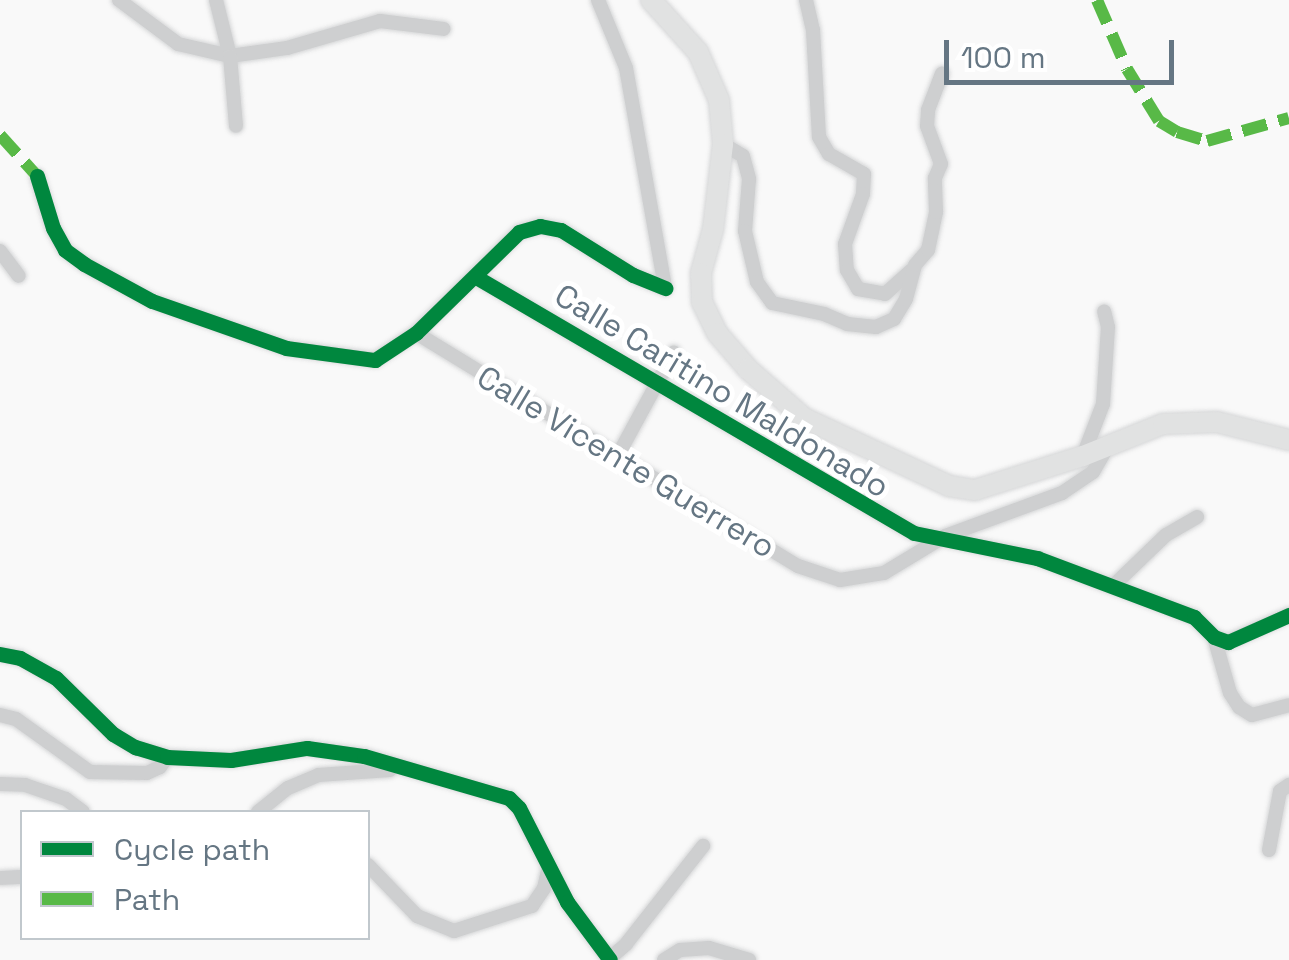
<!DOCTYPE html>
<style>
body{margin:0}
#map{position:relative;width:1289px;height:960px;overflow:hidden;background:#f9f9f9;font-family:"Space Grotesk",sans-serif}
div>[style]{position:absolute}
.roads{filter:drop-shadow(0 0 2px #d5d6d7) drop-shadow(0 0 2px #d5d6d7)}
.street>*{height:14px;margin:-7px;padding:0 7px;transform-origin:7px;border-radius:7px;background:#cecfd0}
.secondary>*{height:20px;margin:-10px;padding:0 10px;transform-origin:10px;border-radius:10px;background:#e1e2e2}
.quiet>*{height:12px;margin-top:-6px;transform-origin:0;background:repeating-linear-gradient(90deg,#58b947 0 25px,transparent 0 37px)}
.cycleway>*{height:15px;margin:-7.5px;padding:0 7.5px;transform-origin:7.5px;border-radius:7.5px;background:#00873e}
span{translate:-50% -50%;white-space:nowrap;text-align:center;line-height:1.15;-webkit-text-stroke:10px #fff;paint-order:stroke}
.street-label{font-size:32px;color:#657683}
.legend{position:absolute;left:20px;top:810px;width:350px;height:130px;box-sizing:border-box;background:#fff;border:2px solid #c1c8cd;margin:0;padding:12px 18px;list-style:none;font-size:30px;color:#657683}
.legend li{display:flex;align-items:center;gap:20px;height:50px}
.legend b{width:50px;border:2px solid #c1c8cd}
.scale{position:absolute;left:944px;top:40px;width:230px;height:45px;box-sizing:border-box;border:5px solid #657683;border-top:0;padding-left:12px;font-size:30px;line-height:35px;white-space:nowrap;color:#657683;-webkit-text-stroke:8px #fff;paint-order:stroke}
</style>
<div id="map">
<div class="roads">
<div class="street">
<i style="left:119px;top:0;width:74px;rotate:36.7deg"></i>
<i style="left:178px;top:44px;width:53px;rotate:13deg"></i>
<i style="left:230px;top:56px;width:58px;rotate:-8deg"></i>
<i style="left:287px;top:48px;width:97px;rotate:-16.2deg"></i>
<i style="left:380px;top:21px;width:64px;rotate:7.1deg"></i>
<i style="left:216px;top:0;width:58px;rotate:76deg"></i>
<i style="left:230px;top:56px;width:70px;rotate:85.1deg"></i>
<i style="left:598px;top:0;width:74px;rotate:67.6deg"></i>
<i style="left:626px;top:68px;width:223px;rotate:79.9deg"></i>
<i style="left:806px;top:0;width:31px;rotate:77deg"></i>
<i style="left:813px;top:30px;width:107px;rotate:86.8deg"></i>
<i style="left:819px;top:137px;width:20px;rotate:60deg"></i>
<i style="left:829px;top:154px;width:40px;rotate:29.7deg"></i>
<i style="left:864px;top:174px;width:20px;rotate:93deg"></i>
<i style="left:863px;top:194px;width:53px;rotate:109.8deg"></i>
<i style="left:845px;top:244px;width:26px;rotate:86deg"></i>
<i style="left:847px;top:270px;width:22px;rotate:60deg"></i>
<i style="left:858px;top:289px;width:27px;rotate:10deg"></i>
<i style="left:885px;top:294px;width:36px;rotate:-42deg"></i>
<i style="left:723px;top:144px;width:23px;rotate:31deg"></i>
<i style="left:743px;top:156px;width:24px;rotate:75deg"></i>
<i style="left:749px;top:179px;width:52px;rotate:94.4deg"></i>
<i style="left:745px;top:231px;width:52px;rotate:76.8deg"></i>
<i style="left:757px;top:282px;width:26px;rotate:54deg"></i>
<i style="left:772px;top:303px;width:53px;rotate:11.9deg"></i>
<i style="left:824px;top:314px;width:25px;rotate:23deg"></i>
<i style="left:847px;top:324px;width:29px;rotate:6deg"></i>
<i style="left:876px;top:327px;width:20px;rotate:-24deg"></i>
<i style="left:894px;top:319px;width:23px;rotate:-59deg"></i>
<i style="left:906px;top:299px;width:35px;rotate:-75deg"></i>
<i style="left:915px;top:265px;width:20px;rotate:-49deg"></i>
<i style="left:928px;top:250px;width:39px;rotate:-78deg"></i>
<i style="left:936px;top:212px;width:34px;rotate:-92deg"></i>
<i style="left:935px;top:178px;width:15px;rotate:-67deg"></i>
<i style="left:941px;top:164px;width:40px;rotate:-110.2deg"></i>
<i style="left:927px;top:126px;width:16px;rotate:-86deg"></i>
<i style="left:928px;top:110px;width:39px;rotate:-69deg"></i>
<i style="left:37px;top:176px;width:54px;rotate:72.9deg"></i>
<i style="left:53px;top:228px;width:25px;rotate:61deg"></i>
<i style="left:65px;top:250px;width:24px;rotate:36deg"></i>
<i style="left:84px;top:264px;width:77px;rotate:28.6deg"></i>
<i style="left:152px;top:301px;width:142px;rotate:19.3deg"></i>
<i style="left:286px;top:348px;width:90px;rotate:7.7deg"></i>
<i style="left:375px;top:360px;width:49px;rotate:-33.4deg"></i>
<i style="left:416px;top:333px;width:144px;rotate:-44.4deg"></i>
<i style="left:519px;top:232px;width:22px;rotate:-16deg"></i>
<i style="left:540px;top:226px;width:21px;rotate:11deg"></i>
<i style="left:561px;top:230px;width:85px;rotate:32deg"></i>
<i style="left:633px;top:275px;width:35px;rotate:22deg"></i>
<i style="left:0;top:251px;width:31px;rotate:53deg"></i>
<i style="left:476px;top:277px;width:507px;rotate:30.31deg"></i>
<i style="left:914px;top:533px;width:126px;rotate:11.5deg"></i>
<i style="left:1037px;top:558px;width:168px;rotate:20.6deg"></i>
<i style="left:1194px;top:617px;width:28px;rotate:45deg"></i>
<i style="left:1214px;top:637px;width:15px;rotate:20deg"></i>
<i style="left:1228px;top:642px;width:67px;rotate:-23.9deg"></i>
<i style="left:416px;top:333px;width:447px;rotate:31.4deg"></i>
<i style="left:798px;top:566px;width:44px;rotate:18.4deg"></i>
<i style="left:840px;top:580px;width:45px;rotate:-9deg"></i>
<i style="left:884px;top:573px;width:71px;rotate:-31.2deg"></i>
<i style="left:945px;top:536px;width:125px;rotate:-20.2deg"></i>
<i style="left:1062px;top:493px;width:37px;rotate:-34deg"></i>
<i style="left:1093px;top:472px;width:32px;rotate:-60deg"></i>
<i style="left:1083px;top:456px;width:56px;rotate:-69deg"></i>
<i style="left:1103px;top:404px;width:77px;rotate:-86.3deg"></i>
<i style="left:1108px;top:327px;width:16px;rotate:-104deg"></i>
<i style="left:617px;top:457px;width:119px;rotate:-61.5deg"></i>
<i style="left:1114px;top:585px;width:72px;rotate:-43.9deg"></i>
<i style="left:1166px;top:535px;width:36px;rotate:-30deg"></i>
<i style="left:1214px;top:637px;width:58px;rotate:74.1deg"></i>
<i style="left:1230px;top:693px;width:17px;rotate:57deg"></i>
<i style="left:1239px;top:707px;width:15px;rotate:32deg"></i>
<i style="left:1252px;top:715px;width:38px;rotate:-15deg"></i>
<i style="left:0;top:654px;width:20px;rotate:11deg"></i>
<i style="left:20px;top:658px;width:41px;rotate:29.1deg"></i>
<i style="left:56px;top:678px;width:80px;rotate:44.5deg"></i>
<i style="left:113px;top:734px;width:26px;rotate:31deg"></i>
<i style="left:135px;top:747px;width:34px;rotate:17deg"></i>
<i style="left:167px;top:757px;width:64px;rotate:2.7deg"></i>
<i style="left:231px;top:760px;width:77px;rotate:-9deg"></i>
<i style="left:307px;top:748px;width:58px;rotate:8deg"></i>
<i style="left:364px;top:756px;width:151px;rotate:16.2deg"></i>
<i style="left:509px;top:798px;width:14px;rotate:45deg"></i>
<i style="left:519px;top:808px;width:106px;rotate:62.9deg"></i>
<i style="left:567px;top:902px;width:72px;rotate:53.4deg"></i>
<i style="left:0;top:715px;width:16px;rotate:14deg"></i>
<i style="left:16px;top:719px;width:91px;rotate:35.6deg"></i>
<i style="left:90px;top:772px;width:57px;rotate:1deg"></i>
<i style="left:147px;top:773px;width:14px;rotate:-25deg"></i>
<i style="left:160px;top:767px;width:12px;rotate:-55deg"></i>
<i style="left:0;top:784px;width:25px;rotate:2deg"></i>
<i style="left:25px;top:785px;width:43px;rotate:18.9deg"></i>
<i style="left:66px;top:799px;width:21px;rotate:37deg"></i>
<i style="left:258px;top:812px;width:38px;rotate:-39deg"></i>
<i style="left:288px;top:788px;width:33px;rotate:-23deg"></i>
<i style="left:318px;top:775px;width:72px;rotate:-4deg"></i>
<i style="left:1269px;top:850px;width:60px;rotate:-79.4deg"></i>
<i style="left:1280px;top:791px;width:11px;rotate:-34deg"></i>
<i style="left:368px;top:865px;width:71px;rotate:46.1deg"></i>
<i style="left:417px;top:916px;width:40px;rotate:22deg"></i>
<i style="left:454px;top:931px;width:82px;rotate:-17.8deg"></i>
<i style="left:532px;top:906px;width:22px;rotate:-56deg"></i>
<i style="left:544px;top:888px;width:22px;rotate:-77deg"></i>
<i style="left:0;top:878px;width:22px;rotate:-3deg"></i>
<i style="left:609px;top:959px;width:23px;rotate:-41deg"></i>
<i style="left:626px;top:944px;width:125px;rotate:-51.8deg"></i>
<i style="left:664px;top:960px;width:19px;rotate:-32deg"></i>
<i style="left:680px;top:950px;width:29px;rotate:-4deg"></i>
<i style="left:709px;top:948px;width:42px;rotate:16.7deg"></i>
</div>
<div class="secondary">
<i style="left:651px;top:0;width:70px;rotate:47.9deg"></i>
<i style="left:698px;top:52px;width:52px;rotate:66.4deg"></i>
<i style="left:719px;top:100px;width:44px;rotate:84.8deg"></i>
<i style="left:723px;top:144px;width:86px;rotate:96.7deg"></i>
<i style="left:713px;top:229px;width:46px;rotate:105.3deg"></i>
<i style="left:701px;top:273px;width:29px;rotate:88deg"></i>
<i style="left:702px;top:302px;width:34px;rotate:64deg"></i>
<i style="left:717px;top:333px;width:48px;rotate:49.3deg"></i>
<i style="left:748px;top:369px;width:74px;rotate:41.2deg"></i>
<i style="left:804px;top:418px;width:160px;rotate:25.1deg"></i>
<i style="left:949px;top:486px;width:26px;rotate:9deg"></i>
<i style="left:975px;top:490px;width:113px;rotate:-17.5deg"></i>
<i style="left:1083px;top:456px;width:86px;rotate:-21.8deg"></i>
<i style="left:1163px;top:424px;width:54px;rotate:-2.1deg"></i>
<i style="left:1217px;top:422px;width:74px;rotate:14deg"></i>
</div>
</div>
<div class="quiet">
<i style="left:1097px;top:0;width:75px;rotate:66.5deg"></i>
<i style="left:1127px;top:69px;width:61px;rotate:58.4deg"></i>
<i style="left:1159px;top:121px;width:21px;rotate:31deg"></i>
<i style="left:1177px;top:132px;width:31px;rotate:17deg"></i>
<i style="left:1207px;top:141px;width:85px;rotate:-15.7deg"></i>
<i style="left:0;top:135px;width:55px;rotate:47.9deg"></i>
</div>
<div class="cycleway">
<i style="left:37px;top:176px;width:54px;rotate:72.9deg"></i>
<i style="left:53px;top:228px;width:25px;rotate:61deg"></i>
<i style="left:65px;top:250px;width:24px;rotate:36deg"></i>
<i style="left:84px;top:264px;width:77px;rotate:28.6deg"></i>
<i style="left:152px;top:301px;width:142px;rotate:19.3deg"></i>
<i style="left:286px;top:348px;width:90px;rotate:7.7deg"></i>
<i style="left:375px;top:360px;width:49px;rotate:-33.4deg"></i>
<i style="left:416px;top:333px;width:144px;rotate:-44.4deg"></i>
<i style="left:519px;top:232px;width:22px;rotate:-16deg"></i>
<i style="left:540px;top:226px;width:21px;rotate:11deg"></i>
<i style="left:561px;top:230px;width:85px;rotate:32deg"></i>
<i style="left:633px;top:275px;width:35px;rotate:22deg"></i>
<i style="left:476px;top:277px;width:507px;rotate:30.31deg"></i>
<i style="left:914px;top:533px;width:126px;rotate:11.5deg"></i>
<i style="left:1037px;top:558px;width:168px;rotate:20.6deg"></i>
<i style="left:1194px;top:617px;width:28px;rotate:45deg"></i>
<i style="left:1214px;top:637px;width:15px;rotate:20deg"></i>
<i style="left:1228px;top:642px;width:67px;rotate:-23.9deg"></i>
<i style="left:0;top:654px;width:20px;rotate:11deg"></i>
<i style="left:20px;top:658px;width:41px;rotate:29.1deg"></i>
<i style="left:56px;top:678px;width:80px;rotate:44.5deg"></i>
<i style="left:113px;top:734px;width:26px;rotate:31deg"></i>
<i style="left:135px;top:747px;width:34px;rotate:17deg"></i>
<i style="left:167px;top:757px;width:64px;rotate:2.7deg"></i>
<i style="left:231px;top:760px;width:77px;rotate:-9deg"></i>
<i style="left:307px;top:748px;width:58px;rotate:8deg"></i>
<i style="left:364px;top:756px;width:151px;rotate:16.2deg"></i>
<i style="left:509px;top:798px;width:14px;rotate:45deg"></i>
<i style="left:519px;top:808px;width:106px;rotate:62.9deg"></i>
<i style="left:567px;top:902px;width:72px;rotate:53.4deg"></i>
</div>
<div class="street-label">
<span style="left:722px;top:391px;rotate:31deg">Calle Caritino Maldonado</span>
<span style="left:626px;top:462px;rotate:31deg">Calle Vicente Guerrero</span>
</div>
<ul class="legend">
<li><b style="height:12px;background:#00873e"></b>Cycle path</li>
<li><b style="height:12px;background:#58b947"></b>Path</li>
</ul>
<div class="scale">100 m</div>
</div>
